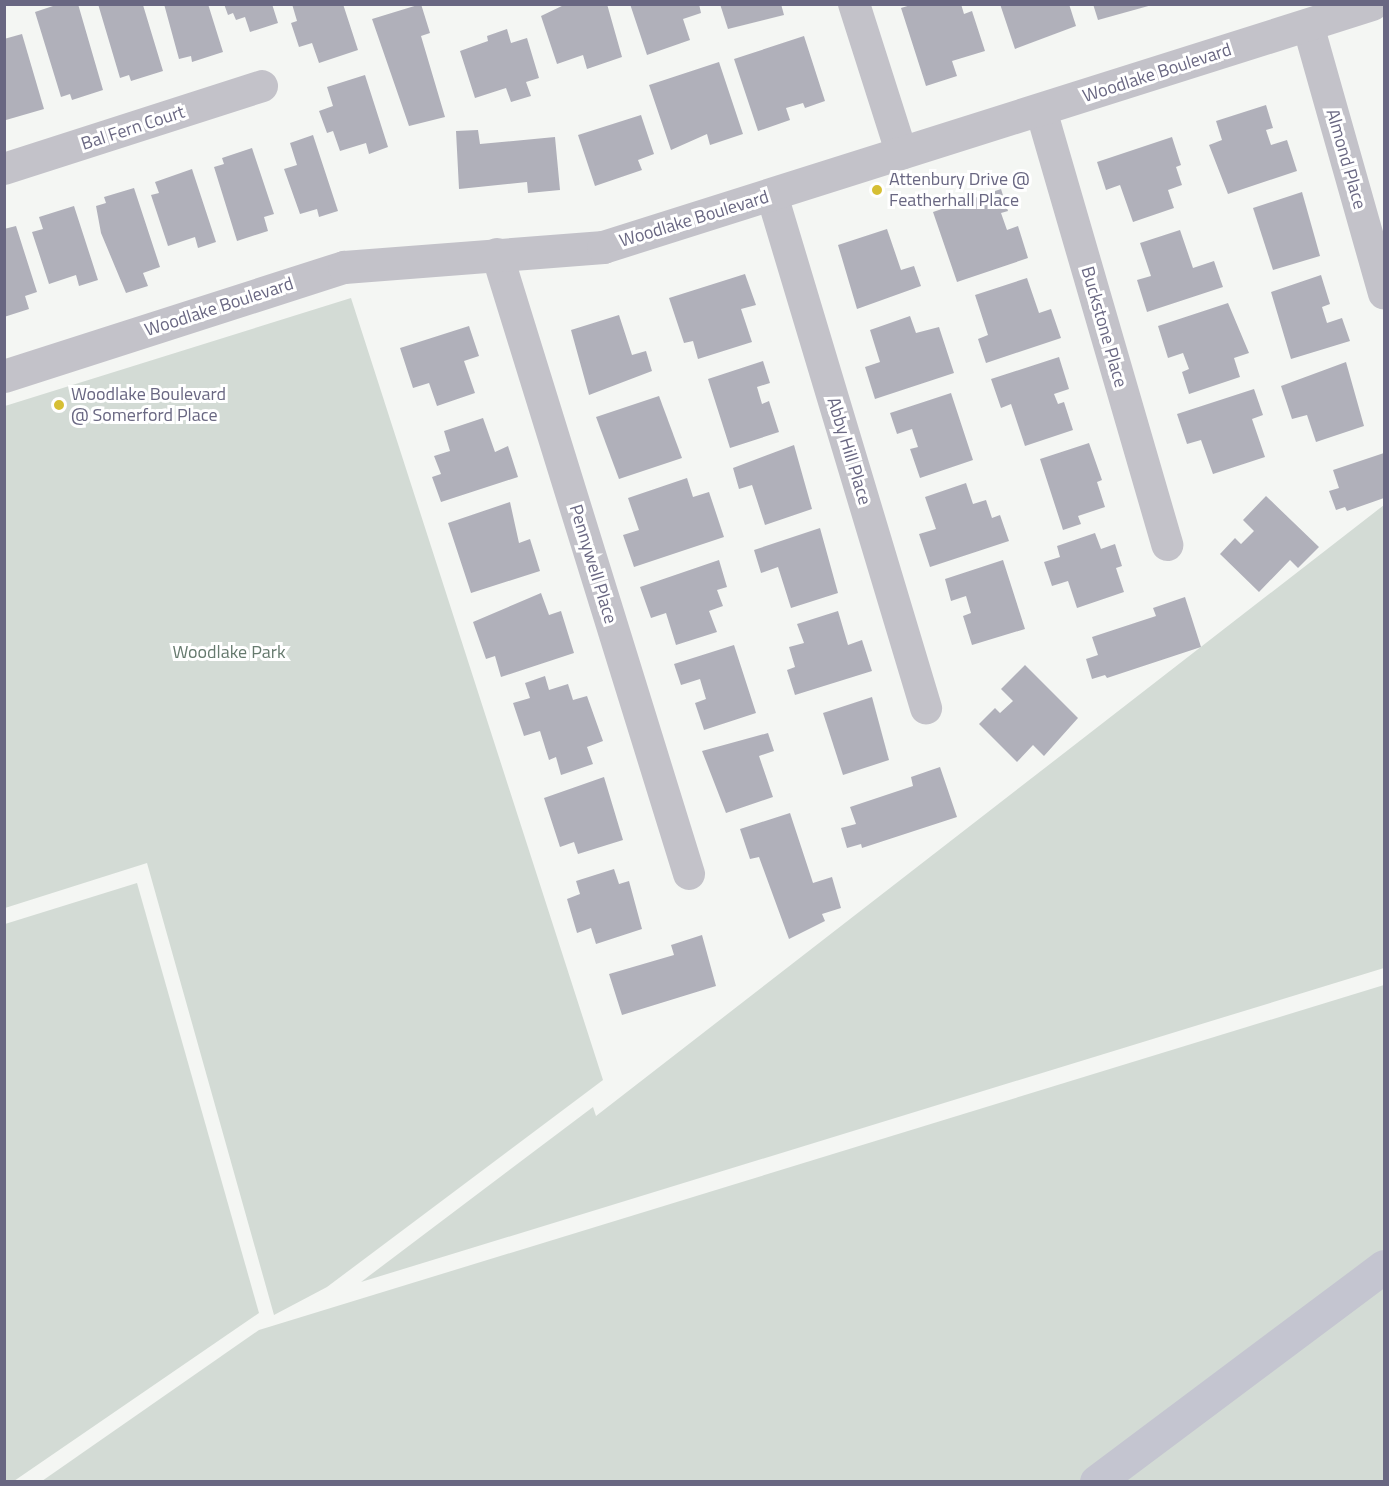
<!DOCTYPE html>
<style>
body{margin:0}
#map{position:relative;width:1389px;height:1486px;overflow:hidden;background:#f4f6f3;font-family:"Titillium Web",sans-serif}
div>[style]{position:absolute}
.green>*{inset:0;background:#d3dbd5}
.canal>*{height:34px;margin:-17px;padding:0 17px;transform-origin:17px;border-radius:17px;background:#c4c5d0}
.building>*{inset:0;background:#b0b0ba}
.minor>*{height:32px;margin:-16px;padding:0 16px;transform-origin:16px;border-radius:16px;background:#c3c2c9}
.tertiary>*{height:33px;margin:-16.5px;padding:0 16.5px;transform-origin:16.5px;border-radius:16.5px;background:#c3c2c9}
.dots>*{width:16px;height:16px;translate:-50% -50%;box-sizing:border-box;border:3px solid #fff;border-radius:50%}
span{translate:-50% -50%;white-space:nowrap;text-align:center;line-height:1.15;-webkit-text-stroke:6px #fff;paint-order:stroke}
.street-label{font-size:18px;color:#696782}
.poi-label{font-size:18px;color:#696782}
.left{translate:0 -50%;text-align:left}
.park-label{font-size:18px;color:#667a6e}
.frame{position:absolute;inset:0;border:6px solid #696782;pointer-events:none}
</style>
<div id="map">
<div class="green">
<i style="clip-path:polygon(351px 298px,603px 1080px,327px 1287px,274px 1315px,147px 863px,5px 908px,5px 406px)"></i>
<i style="clip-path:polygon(1384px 505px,1384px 968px,361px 1282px,593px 1107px,596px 1116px)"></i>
<i style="clip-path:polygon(137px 883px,259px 1313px,14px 1481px,5px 1481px,5px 924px)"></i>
<i style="clip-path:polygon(1384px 985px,1384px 1481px,42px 1481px,259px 1330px)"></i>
</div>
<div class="canal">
<i style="left:1097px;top:1482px;width:359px;rotate:-36.8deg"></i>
</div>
<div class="building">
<i style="clip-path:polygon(59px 4px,78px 4px,103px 90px,72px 100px,70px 94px,61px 97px,35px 12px)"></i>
<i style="clip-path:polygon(98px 4px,143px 5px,163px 71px,131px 81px,129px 75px,120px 78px)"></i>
<i style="clip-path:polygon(164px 4px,208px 4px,223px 52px,192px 62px,191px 56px,179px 59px)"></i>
<i style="clip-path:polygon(224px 4px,272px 4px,278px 23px,250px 32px,245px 17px,236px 20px,233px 13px,228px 15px)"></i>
<i style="clip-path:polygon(292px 4px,343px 4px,358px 50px,319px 63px,312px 43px,299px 47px,291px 23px,297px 21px)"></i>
<i style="clip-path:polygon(421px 4px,430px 33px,421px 36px,445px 117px,409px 126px,372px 19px)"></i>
<i style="clip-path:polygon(566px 4px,607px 4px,622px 57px,587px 69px,583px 55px,557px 64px,541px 16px)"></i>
<i style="clip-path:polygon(630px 4px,699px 4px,701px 13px,683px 19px,690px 40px,647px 55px)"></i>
<i style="clip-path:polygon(720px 4px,781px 4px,784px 15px,728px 29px)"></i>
<i style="clip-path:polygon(914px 4px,961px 4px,964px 14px,972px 11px,985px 51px,952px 61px,957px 76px,926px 86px,901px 8px)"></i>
<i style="clip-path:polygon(1000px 4px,1069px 4px,1076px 26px,1015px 49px)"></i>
<i style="clip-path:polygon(1093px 4px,1152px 4px,1152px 5px,1098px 20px)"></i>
<i style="clip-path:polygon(507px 29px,511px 43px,527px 38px,539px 78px,526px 82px,531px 96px,511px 102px,506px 88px,475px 98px,460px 51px,488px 41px,487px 36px)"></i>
<i style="clip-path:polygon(22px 34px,44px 109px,6px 120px,4px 39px)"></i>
<i style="clip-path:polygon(804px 36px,825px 101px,805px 108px,803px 103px,786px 108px,790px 120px,758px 131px,734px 59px)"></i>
<i style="clip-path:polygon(719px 62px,743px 134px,710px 145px,707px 134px,671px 150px,649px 85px)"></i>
<i style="clip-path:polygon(365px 75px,388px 147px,369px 154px,366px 143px,340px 151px,333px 131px,327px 133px,319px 111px,333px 106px,327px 87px)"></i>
<i style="clip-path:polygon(1266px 105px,1273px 128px,1266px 130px,1271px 145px,1287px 140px,1297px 171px,1228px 194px,1209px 145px,1222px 140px,1216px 121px)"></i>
<i style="clip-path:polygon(641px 115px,654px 154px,638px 160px,642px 170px,595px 186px,578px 135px)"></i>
<i style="clip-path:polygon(478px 130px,480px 144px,555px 137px,560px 190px,528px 193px,527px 182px,459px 189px,456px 131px)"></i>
<i style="clip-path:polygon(313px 135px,338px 211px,319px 217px,317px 209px,300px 214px,284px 169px,297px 165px,290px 143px)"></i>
<i style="clip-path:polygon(1172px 137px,1181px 165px,1176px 167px,1182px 185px,1168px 190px,1174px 208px,1133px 222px,1120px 185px,1106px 190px,1097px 162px)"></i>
<i style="clip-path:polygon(252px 148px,274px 214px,264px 217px,268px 231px,237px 241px,214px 167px,224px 164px,222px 158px)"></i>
<i style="clip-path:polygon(192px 169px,216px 242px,198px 248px,195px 237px,168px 246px,151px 195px,159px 193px,155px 182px)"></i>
<i style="clip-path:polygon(134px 188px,160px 267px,143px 273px,148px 286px,126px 293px,101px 233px,96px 206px,106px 203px,104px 197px)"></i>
<i style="clip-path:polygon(1001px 189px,1008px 211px,1001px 213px,1007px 230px,1018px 226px,1028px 258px,957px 282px,933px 212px)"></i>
<i style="clip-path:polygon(1302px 192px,1320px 256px,1273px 270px,1253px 208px)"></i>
<i style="clip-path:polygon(74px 206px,98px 280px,79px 286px,76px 275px,49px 284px,32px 232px,43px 229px,39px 217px)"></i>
<i style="clip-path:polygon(16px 226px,37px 292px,25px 296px,29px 309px,4px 317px,4px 229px)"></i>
<i style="clip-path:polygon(887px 229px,901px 270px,914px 266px,921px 286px,857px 309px,838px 245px)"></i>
<i style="clip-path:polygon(1180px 230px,1193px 268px,1214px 261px,1223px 287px,1147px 312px,1137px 280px,1151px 276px,1140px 243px)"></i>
<i style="clip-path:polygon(745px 274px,756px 305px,741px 309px,752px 342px,698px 359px,693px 341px,684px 343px,669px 298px)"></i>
<i style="clip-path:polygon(1321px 275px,1330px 304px,1322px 307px,1327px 323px,1342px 318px,1350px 341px,1291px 359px,1271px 292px)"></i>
<i style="clip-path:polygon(1027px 278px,1039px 313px,1051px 309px,1061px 338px,986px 363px,978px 339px,988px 335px,975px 295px)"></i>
<i style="clip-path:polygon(1228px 303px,1249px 353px,1234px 358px,1240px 377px,1189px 394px,1182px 372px,1189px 369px,1183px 353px,1168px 358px,1158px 326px)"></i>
<i style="clip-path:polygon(619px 315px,632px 355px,646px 351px,652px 371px,589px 395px,571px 330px)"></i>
<i style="clip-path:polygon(910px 316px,916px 333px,939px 327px,954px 373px,875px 399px,865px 367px,880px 362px,870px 330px)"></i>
<i style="clip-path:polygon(469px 326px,479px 356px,464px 361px,475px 393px,437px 406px,429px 383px,413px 388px,400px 348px)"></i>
<i style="clip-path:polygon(1059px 357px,1069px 389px,1054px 394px,1058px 404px,1064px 402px,1073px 430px,1025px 446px,1011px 404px,1001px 408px,991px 379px)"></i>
<i style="clip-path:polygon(763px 361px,770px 383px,757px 387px,762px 404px,769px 401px,779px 432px,730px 448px,708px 379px)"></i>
<i style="clip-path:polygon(1346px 362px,1364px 426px,1316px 442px,1307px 415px,1292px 419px,1281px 386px)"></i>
<i style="clip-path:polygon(1254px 389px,1263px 415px,1252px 419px,1265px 457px,1213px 474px,1201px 440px,1187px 444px,1177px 414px)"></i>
<i style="clip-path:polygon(951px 393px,973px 460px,920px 478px,910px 449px,918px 447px,912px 429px,897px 434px,890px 413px)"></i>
<i style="clip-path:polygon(659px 396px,682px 458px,619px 479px,596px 417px)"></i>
<i style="clip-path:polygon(483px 418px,495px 452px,508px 446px,518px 477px,441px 502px,432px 477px,441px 474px,434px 456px,450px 451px,444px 431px)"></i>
<i style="clip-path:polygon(1089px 443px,1102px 480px,1097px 482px,1105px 507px,1078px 516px,1081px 524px,1063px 530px,1040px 459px)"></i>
<i style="clip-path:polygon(794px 445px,812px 509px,765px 525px,752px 485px,739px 489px,733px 468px)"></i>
<i style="clip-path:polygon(1384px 453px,1384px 498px,1347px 511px,1345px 507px,1336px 510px,1329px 491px,1339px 488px,1333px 470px)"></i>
<i style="clip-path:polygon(687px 478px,693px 497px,709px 492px,724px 537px,634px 567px,623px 535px,639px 530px,628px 498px)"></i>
<i style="clip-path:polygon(966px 483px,973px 504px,986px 500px,992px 518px,1000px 515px,1009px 541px,930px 567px,919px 534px,936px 529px,925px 497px)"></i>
<i style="clip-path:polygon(1266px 496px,1319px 547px,1298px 568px,1290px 560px,1259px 592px,1220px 554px,1235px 538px,1241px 544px,1254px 531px,1243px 520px)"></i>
<i style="clip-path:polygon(510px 502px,519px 543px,530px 539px,540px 571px,471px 593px,448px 523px)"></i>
<i style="clip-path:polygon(820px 528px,838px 593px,791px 608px,778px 567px,761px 573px,754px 550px)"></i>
<i style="clip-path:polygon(1095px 533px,1101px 549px,1115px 544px,1122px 566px,1116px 568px,1124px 592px,1077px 608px,1068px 581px,1052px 586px,1044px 562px,1060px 557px,1057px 546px)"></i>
<i style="clip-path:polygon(719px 560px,727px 587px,717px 590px,723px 606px,709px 611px,717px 632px,676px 645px,666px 613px,651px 618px,640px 587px)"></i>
<i style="clip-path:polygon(1003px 560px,1025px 629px,972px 645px,963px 616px,971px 613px,966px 596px,951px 601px,945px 579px)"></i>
<i style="clip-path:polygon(541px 593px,549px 615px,561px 611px,574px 653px,501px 677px,495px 656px,486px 659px,473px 622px)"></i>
<i style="clip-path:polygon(1185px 597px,1201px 647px,1107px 678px,1105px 675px,1092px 679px,1086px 659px,1098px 655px,1092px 637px,1156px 616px,1153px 608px)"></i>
<i style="clip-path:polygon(838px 611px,848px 645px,862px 640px,872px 671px,795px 695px,787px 670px,795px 667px,789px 647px,804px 643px,797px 624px)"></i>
<i style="clip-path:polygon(734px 645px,756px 713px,704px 730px,695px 703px,706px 699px,700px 679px,681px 685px,674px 664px)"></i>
<i style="clip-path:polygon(1025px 665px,1078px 718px,1044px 756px,1033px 745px,1017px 762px,979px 724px,995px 708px,1000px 713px,1013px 701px,1001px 689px)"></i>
<i style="clip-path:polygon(545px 676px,549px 690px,568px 684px,573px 700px,587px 696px,603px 741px,587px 747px,593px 764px,561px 775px,556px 757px,549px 760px,540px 731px,524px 736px,513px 703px,530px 698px,525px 683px)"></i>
<i style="clip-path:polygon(872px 697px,889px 760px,843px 775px,823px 713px)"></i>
<i style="clip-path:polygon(768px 733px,774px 751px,759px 756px,773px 797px,726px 813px,702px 751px)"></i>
<i style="clip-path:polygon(940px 767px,957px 817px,862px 848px,861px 844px,847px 848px,841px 828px,856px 824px,850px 807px,913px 786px,911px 777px)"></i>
<i style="clip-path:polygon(604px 777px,623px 840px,578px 854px,574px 842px,560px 847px,544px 798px)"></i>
<i style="clip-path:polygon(790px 813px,813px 883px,832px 877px,841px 908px,822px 914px,825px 921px,789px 939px,759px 857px,750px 859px,740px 829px)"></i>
<i style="clip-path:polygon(614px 869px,619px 884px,629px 881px,642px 929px,596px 944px,591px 928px,577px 933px,567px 899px,580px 894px,576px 881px)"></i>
<i style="clip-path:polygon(702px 935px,716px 986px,622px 1015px,609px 974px,674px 955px,671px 945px)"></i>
</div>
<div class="minor">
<i style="left:854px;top:4px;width:157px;rotate:72.3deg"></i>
<i style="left:1308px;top:25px;width:279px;rotate:74.2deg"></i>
<i style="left:1041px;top:110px;width:453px;rotate:73.8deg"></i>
<i style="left:4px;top:169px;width:271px;rotate:-17.8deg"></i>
<i style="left:772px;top:195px;width:536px;rotate:73.29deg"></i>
<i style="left:497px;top:254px;width:649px;rotate:72.79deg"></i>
</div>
<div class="tertiary">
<i style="left:4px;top:376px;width:357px;rotate:-17.8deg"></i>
<i style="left:344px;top:267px;width:260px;rotate:-4.4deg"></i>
<i style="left:603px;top:247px;width:806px;rotate:-17.54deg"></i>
</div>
<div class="dots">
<i style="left:877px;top:190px;background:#d6bf34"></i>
<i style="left:59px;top:405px;background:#d6bf34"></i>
</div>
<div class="street-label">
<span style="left:1157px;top:73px;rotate:-18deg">Woodlake Boulevard</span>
<span style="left:133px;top:128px;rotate:-18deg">Bal Fern Court</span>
<span style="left:1346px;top:159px;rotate:74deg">Almond Place</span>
<span style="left:694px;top:219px;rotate:-17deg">Woodlake Boulevard</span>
<span style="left:219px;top:307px;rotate:-18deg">Woodlake Boulevard</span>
<span style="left:1104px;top:327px;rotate:74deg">Buckstone Place</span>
<span style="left:849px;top:451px;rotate:73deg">Abby Hill Place</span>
<span style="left:593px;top:564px;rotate:73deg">Pennywell Place</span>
</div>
<div class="poi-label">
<span class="left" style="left:889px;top:190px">Attenbury Drive @<br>Featherhall Place</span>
<span class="left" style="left:71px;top:405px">Woodlake Boulevard<br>@ Somerford Place</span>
</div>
<div class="park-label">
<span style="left:229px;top:652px">Woodlake Park</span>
</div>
<div class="frame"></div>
</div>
